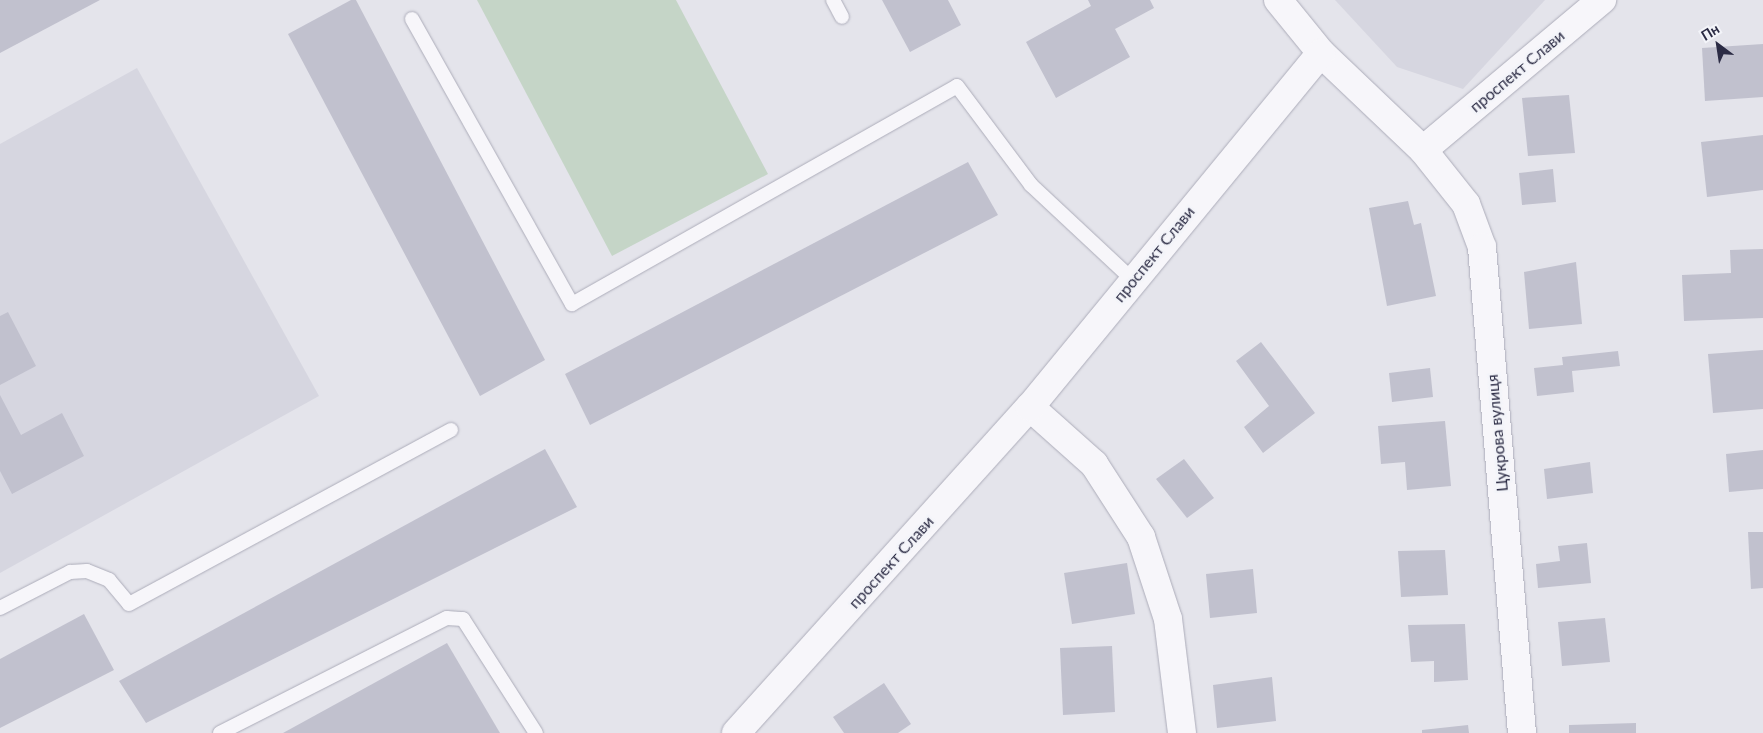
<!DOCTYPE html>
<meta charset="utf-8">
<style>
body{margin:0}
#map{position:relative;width:1763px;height:733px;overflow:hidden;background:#e4e4eb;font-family:Lato,sans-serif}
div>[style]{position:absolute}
.built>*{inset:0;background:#d6d6e0}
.green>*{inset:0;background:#c5d5c7}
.building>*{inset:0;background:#c1c1ce}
.roads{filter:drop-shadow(0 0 1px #acacb9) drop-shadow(0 0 1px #acacb9)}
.service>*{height:14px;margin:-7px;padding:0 7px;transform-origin:7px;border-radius:7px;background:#f7f6fa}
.minor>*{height:28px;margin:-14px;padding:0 14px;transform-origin:14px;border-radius:14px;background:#f7f6fa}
span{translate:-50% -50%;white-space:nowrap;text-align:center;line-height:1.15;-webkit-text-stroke:5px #f3f4f9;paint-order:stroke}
.street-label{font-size:16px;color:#2b2b44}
.north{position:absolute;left:1693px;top:20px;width:50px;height:50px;-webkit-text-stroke:4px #f3f4f9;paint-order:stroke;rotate:329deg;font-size:14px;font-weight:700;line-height:20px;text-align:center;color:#2b2b44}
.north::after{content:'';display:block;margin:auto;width:18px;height:22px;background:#2b2b44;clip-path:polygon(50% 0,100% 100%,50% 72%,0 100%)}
</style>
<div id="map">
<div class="built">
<i style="clip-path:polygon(1335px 0,1545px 0,1463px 89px,1397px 67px)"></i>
<i style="clip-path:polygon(137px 68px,319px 396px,0 573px,0 144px)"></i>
</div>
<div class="green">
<i style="clip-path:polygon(477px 0,676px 0,768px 174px,612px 256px)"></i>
</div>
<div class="building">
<i style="clip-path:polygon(0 0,100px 0,0 53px)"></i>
<i style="clip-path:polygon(351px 0,356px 0,545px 360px,480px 396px,288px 34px)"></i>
<i style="clip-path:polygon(882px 0,948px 0,961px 25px,910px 52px)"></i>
<i style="clip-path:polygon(1088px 0,1150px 0,1154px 8px,1115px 29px,1130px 57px,1056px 98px,1026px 42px,1091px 6px)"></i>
<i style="clip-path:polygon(1763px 44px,1763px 97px,1705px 101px,1702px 48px)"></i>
<i style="clip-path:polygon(1569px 95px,1575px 153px,1528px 156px,1522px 98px)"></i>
<i style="clip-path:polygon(1763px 135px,1763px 190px,1707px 197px,1701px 142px)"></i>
<i style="clip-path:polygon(968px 162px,998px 215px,590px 425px,565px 374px)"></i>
<i style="clip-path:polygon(1553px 169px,1556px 202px,1522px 205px,1519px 173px)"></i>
<i style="clip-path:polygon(1408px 201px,1414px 225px,1421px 223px,1436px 296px,1387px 306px,1369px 208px)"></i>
<i style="clip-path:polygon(1763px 249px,1763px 318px,1684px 321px,1682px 275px,1731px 273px,1730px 250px)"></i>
<i style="clip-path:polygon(1576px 262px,1582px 324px,1529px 329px,1524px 272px)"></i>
<i style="clip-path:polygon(8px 312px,36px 366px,0 385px,0 316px)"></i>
<i style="clip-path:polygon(1261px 342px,1315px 413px,1263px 453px,1244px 427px,1269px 406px,1236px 361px)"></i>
<i style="clip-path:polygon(1763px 350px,1763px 409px,1713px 413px,1708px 354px)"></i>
<i style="clip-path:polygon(1618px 351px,1620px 366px,1572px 371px,1574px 392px,1537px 396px,1534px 368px,1563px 365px,1562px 357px)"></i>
<i style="clip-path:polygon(1430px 368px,1433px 397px,1392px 402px,1389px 373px)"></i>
<i style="clip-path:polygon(0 395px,21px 435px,62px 413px,84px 456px,12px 494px,0 471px)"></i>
<i style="clip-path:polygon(1445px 421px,1451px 486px,1407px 490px,1405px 462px,1381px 464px,1378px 426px)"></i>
<i style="clip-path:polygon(545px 449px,577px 507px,146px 723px,119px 681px)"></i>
<i style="clip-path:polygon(1763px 450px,1763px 489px,1729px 492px,1726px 454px)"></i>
<i style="clip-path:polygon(1184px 459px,1214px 498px,1187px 518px,1156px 479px)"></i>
<i style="clip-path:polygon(1590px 462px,1593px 493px,1547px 499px,1544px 469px)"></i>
<i style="clip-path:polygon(1748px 532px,1763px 532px,1763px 588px,1751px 589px)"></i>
<i style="clip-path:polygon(1587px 543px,1591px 583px,1538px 588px,1536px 564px,1560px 561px,1558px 546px)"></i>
<i style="clip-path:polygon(1445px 550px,1448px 595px,1401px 597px,1398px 551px)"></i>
<i style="clip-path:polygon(1127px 563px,1135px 614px,1072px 624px,1064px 573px)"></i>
<i style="clip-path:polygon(1253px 569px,1257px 613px,1210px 618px,1206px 574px)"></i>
<i style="clip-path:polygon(84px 614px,114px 670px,0 728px,0 659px)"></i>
<i style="clip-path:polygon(1605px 618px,1610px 662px,1562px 666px,1558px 622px)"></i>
<i style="clip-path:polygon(1465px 624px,1468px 680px,1434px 682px,1434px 661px,1411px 662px,1408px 625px)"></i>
<i style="clip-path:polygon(447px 643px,500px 733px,283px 733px)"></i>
<i style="clip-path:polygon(1112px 646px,1115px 712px,1063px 715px,1060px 648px)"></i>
<i style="clip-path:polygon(1272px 677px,1276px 721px,1217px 728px,1213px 685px)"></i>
<i style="clip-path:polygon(884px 683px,911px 724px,898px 733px,844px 733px,833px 717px)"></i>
<i style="clip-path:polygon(1636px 723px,1636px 733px,1569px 733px,1569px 725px)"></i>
<i style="clip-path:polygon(1468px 725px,1469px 733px,1422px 733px,1422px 730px)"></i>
</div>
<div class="roads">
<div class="service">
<i style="left:833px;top:0;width:19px;rotate:62deg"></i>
<i style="left:412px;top:19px;width:327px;rotate:60.7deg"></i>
<i style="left:572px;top:304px;width:442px;rotate:-29.5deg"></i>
<i style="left:957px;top:86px;width:124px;rotate:53.2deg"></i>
<i style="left:1031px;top:185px;width:139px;rotate:43deg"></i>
<i style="left:0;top:608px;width:79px;rotate:-27.2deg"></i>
<i style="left:70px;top:572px;width:17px;rotate:-3deg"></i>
<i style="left:87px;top:571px;width:24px;rotate:22deg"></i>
<i style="left:109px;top:580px;width:31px;rotate:50deg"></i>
<i style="left:129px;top:604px;width:366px;rotate:-28.4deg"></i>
<i style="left:220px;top:733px;width:254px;rotate:-26.9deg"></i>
<i style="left:447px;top:618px;width:16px;rotate:4deg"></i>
<i style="left:463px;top:619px;width:135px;rotate:57.4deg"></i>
</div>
<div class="minor">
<i style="left:1278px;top:0;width:68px;rotate:50.9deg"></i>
<i style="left:1321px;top:53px;width:141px;rotate:43.6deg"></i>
<i style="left:1423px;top:150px;width:234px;rotate:-40deg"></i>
<i style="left:1423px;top:150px;width:69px;rotate:51.5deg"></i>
<i style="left:1466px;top:204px;width:46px;rotate:69.6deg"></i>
<i style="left:1482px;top:247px;width:488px;rotate:85.3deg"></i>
<i style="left:1030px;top:407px;width:86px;rotate:41.7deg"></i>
<i style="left:1094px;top:464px;width:87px;rotate:57.2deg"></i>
<i style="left:1141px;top:537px;width:86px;rotate:71.8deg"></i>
<i style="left:1168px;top:619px;width:115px;rotate:83deg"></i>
<i style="left:736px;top:733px;width:439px;rotate:-48deg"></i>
<i style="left:1030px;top:407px;width:458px;rotate:-50.6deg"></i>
</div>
</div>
<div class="street-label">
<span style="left:1517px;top:71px;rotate:-40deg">проспект Слави</span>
<span style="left:1154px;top:254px;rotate:-51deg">проспект Слави</span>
<span style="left:1497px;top:433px;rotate:-95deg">Цукрова вулиця</span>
<span style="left:891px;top:562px;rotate:-48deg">проспект Слави</span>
</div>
<div class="north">Пн</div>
</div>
